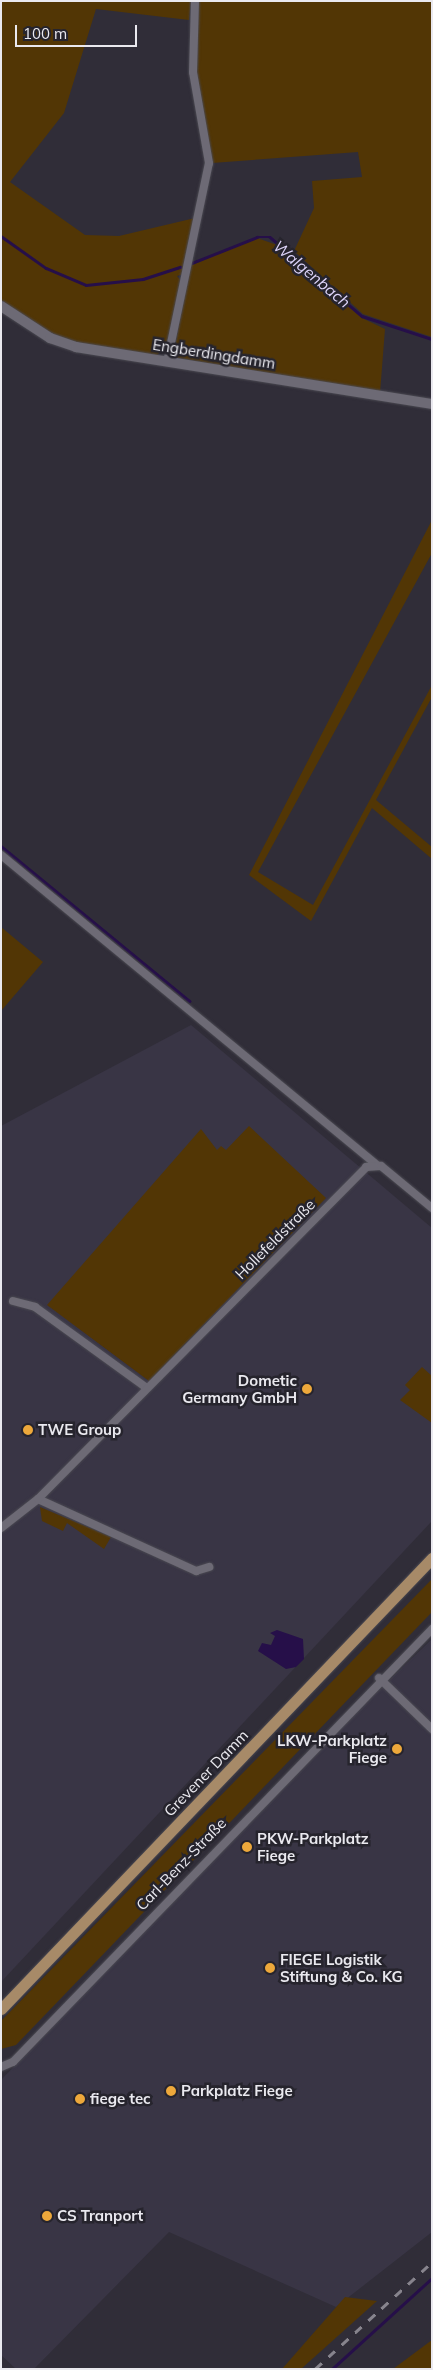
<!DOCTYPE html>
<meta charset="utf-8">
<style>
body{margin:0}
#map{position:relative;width:433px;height:2370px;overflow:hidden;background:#302d38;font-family:Mulish,sans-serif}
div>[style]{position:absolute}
.built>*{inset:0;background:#393545}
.green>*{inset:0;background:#523605}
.water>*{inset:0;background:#260f49}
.stream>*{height:2.5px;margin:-1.25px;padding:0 1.25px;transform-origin:1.25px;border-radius:1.25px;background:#260f49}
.roads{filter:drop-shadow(0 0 1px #4a4951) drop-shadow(0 0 1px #4a4951)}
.street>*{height:8px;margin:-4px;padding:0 4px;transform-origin:4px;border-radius:4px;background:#6d6a75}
.secondary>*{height:10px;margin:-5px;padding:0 5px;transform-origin:5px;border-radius:5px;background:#6d6a75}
.primary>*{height:11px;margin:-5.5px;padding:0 5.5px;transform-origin:5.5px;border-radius:5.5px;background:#a78a68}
.rail>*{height:2.5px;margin-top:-1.25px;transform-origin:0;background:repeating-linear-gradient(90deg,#87848d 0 9px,transparent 0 18px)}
.dots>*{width:14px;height:14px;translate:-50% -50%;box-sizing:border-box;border:2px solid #26242d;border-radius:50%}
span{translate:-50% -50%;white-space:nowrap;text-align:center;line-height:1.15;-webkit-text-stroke:5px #26242d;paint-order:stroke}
.street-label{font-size:15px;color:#eae9ef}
.poi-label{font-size:15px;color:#eae9ef;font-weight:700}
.right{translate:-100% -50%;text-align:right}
.left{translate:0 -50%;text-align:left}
.water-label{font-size:16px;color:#dcd3f8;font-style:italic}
.frame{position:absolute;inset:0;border:2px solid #eae9ef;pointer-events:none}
.scale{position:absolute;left:15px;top:25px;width:122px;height:22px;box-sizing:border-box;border:2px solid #eae9ef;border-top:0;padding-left:6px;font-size:15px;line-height:18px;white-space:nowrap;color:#eae9ef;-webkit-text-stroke:4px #26242d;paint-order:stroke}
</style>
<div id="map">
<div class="built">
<i style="clip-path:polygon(191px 1025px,432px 1228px,432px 1521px,1px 1982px,1px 1126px)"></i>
<i style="clip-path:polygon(432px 1639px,432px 2232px,336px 2307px,169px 2232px,34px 2369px,16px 2369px,1px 2355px,1px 2080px,352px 1716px)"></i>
</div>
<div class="green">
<i style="clip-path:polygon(1px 1px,191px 1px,189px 20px,96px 9px,64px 113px,10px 182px,85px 235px,119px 236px,195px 218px,184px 274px,177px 276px,182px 282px,166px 347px,156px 356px,76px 343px,46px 331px,1px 300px)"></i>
<i style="clip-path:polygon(198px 1px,432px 1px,432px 337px,363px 314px,294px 251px,314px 208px,312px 181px,362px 177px,358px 152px,212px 163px,195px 70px)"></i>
<i style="clip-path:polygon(257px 238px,280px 246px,362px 318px,385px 329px,380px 393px,173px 357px,190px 266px)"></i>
<i style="clip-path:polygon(432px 520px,432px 553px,258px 872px,313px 905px,432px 685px,432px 697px,376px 800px,432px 847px,432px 859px,372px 808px,311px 921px,249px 875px)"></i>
<i style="clip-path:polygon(1px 927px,43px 962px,1px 1011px)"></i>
<i style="clip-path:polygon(249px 1126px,326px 1198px,149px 1381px,47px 1305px,201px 1129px,217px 1150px,221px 1146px,226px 1150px)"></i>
<i style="clip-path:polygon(422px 1367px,432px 1376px,432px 1423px,400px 1400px,410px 1390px,405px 1385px)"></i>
<i style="clip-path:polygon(40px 1507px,111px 1537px,104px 1549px,67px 1523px,63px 1531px,42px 1521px)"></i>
<i style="clip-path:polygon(432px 1579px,432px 1612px,16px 2045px,1px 2049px,1px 2021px)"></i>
<i style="clip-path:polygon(345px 2297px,377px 2301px,301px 2369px,282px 2369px)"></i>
<i style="clip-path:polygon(432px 2340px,432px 2369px,393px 2369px)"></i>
</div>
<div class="water">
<i style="clip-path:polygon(277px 1630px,303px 1639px,304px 1659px,296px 1667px,286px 1669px,258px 1651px,262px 1643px,271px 1645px,275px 1636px,270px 1633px)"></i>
</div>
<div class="stream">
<i style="left:1px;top:236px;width:55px;rotate:35.4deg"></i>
<i style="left:46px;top:268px;width:43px;rotate:23deg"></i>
<i style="left:86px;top:285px;width:57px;rotate:-6deg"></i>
<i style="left:143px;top:279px;width:39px;rotate:-18deg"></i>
<i style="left:192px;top:263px;width:70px;rotate:-21.8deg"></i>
<i style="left:257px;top:237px;width:13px"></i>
<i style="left:270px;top:237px;width:121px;rotate:40.7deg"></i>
<i style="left:362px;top:316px;width:74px;rotate:18.2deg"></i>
<i style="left:1px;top:846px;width:244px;rotate:39.4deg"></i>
<i style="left:332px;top:2369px;width:135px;rotate:-42.3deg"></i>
</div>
<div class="roads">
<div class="street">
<i style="left:167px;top:362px;width:203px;rotate:-78.1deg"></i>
<i style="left:209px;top:163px;width:92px;rotate:-100deg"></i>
<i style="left:193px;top:72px;width:71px;rotate:-88.4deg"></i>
<i style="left:1px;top:855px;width:487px;rotate:39.5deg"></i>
<i style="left:13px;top:1301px;width:23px;rotate:15deg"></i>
<i style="left:35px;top:1307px;width:138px;rotate:35.9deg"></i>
<i style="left:38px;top:1499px;width:174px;rotate:24.5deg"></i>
<i style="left:196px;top:1571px;width:14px;rotate:-17deg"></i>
<i style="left:1px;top:1528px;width:47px;rotate:-38.1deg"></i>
<i style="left:38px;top:1499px;width:467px;rotate:-45.3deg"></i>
<i style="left:366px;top:1167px;width:15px;rotate:-4deg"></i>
<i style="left:381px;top:1166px;width:66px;rotate:39.5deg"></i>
<i style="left:379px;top:1678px;width:74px;rotate:43.9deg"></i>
<i style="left:1px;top:2067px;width:13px;rotate:-23deg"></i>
<i style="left:13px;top:2062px;width:603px;rotate:-45.94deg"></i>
</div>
<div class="secondary">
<i style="left:1px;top:306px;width:59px;rotate:33.1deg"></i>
<i style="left:50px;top:338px;width:28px;rotate:19deg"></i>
<i style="left:76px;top:347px;width:361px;rotate:9.1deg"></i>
</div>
<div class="primary">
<i style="left:1px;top:2009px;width:624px;rotate:-46.3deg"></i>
</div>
</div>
<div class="rail">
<i style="left:315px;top:2369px;width:159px;rotate:-42.4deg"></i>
</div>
<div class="dots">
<i style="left:307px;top:1389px;background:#eda83b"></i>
<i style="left:28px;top:1430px;background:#eda83b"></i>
<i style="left:397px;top:1749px;background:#eda83b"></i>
<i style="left:247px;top:1847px;background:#eda83b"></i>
<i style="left:270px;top:1968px;background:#eda83b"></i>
<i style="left:171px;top:2091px;background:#eda83b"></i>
<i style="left:80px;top:2099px;background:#eda83b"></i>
<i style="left:47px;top:2216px;background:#eda83b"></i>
</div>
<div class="street-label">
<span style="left:214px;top:354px;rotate:9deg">Engberdingdamm</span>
<span style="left:275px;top:1239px;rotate:-45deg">Hollefeldstraße</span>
<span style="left:206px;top:1773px;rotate:-46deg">Grevener Damm</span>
<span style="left:181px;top:1864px;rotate:-46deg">Carl-Benz-Straße</span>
</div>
<div class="poi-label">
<span class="right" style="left:297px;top:1389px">Dometic<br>Germany GmbH</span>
<span class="left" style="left:38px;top:1430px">TWE Group</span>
<span class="right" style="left:387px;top:1749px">LKW-Parkplatz<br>Fiege</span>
<span class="left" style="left:257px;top:1847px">PKW-Parkplatz<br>Fiege</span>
<span class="left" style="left:280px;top:1968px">FIEGE Logistik<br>Stiftung &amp; Co. KG</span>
<span class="left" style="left:181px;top:2091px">Parkplatz Fiege</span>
<span class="left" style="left:90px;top:2099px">fiege tec</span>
<span class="left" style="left:57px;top:2216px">CS Tranport</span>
</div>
<div class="water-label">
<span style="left:312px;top:274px;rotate:40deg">Walgenbach</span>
</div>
<div class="frame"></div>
<div class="scale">100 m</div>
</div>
